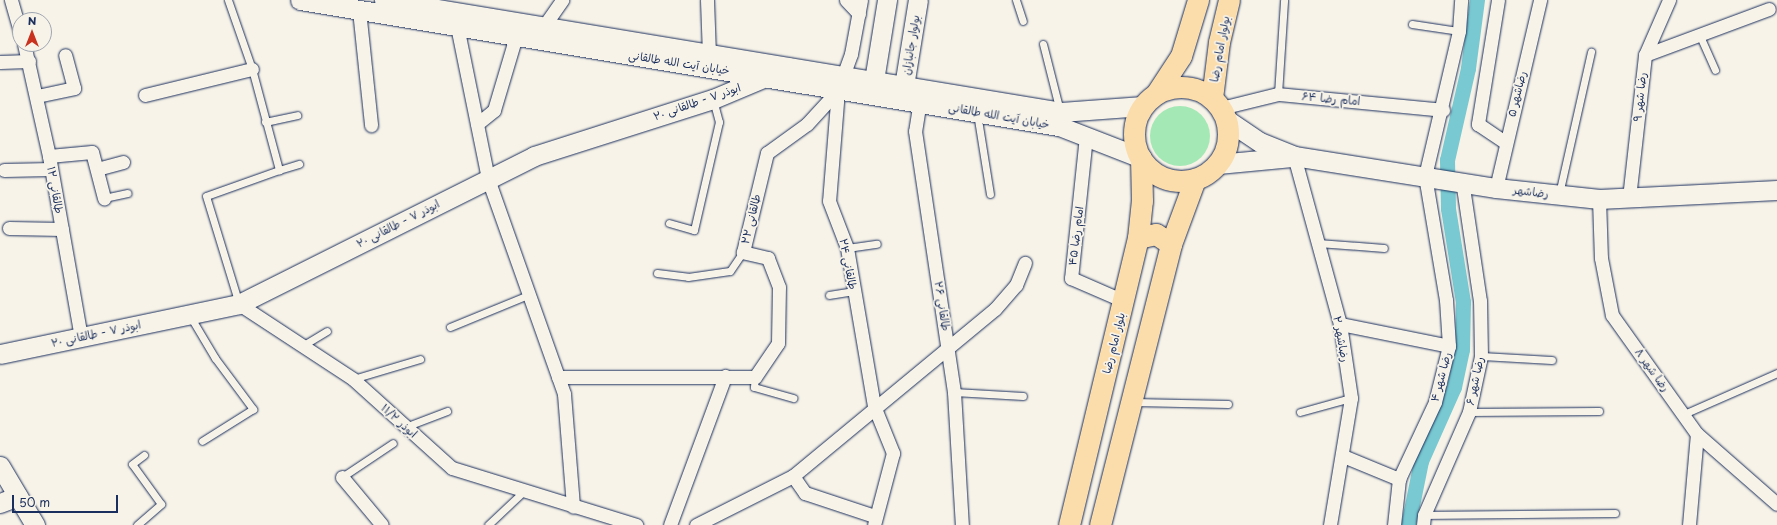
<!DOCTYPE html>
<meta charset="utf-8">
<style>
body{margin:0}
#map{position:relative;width:1777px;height:525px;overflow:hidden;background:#f7f3e8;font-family:"Playpen Sans","Playpen Sans Arabic",sans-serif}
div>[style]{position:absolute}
.green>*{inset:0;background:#a4e9b5}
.round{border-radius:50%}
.canal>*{height:15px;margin:-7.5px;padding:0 7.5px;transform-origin:7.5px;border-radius:7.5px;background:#78c9d1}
.roads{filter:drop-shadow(0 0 1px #1b2f5e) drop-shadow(0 0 1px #1b2f5e)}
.lane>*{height:7px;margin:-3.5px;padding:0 3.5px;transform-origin:3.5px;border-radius:3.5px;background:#f7f3e8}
.street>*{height:13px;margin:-6.5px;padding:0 6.5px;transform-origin:6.5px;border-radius:6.5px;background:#f7f3e8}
.secondary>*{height:19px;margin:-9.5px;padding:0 9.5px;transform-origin:9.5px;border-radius:9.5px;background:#f7f3e8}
.primary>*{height:21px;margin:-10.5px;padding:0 10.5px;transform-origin:10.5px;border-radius:10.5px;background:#fbdcab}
.primary>.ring{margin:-10.5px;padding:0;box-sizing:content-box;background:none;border:21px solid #fbdcab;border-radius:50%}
span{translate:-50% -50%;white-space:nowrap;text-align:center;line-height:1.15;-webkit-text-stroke:3.5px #f7f3e8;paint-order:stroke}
.street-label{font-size:11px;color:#1b2f5e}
.north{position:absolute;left:12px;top:12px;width:40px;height:40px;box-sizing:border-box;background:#f7f3e8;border:1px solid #9fa5b1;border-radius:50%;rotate:0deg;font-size:11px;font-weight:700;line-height:16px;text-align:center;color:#1b2f5e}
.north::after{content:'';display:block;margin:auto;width:14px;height:18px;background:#c8321e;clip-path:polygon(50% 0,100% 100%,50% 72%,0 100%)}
.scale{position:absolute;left:12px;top:495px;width:106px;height:18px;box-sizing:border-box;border:2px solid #1b2f5e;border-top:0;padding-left:5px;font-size:12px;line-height:14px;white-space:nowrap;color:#1b2f5e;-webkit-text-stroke:3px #f7f3e8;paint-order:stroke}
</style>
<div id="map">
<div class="green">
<i class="round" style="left:1150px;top:106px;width:60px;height:60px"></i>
</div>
<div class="canal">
<i style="left:1408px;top:525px;width:65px;rotate:-78.5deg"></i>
<i style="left:1421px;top:461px;width:81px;rotate:-66deg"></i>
<i style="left:1454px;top:387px;width:39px;rotate:-78deg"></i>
<i style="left:1462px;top:349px;width:47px;rotate:-88.8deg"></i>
<i style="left:1463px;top:302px;width:95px;rotate:-99.1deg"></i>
<i style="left:1448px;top:208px;width:48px;rotate:-91.2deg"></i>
<i style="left:1447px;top:160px;width:94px;rotate:-77.1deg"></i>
<i style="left:1468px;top:68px;width:69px;rotate:-82.5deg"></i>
</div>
<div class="roads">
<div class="lane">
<i style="left:228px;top:0;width:73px;rotate:70.8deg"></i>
<i style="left:252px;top:69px;width:105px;rotate:75deg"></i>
<i style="left:279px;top:170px;width:77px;rotate:160.4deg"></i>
<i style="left:206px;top:196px;width:113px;rotate:73deg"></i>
<i style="left:1016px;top:0;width:22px;rotate:72deg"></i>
<i style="left:1412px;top:24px;width:48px;rotate:8.5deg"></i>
<i style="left:1700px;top:36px;width:37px;rotate:66deg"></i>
<i style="left:1043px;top:44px;width:69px;rotate:75.8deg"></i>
<i style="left:1278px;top:94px;width:94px;rotate:-86.3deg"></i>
<i style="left:977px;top:113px;width:82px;rotate:80.9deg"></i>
<i style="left:265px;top:122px;width:33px;rotate:-12deg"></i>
<i style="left:279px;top:170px;width:21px;rotate:-17deg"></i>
<i style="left:1559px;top:194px;width:146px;rotate:-77.3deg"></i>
<i style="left:104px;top:198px;width:24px;rotate:-12deg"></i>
<i style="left:669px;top:223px;width:26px;rotate:16deg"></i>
<i style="left:694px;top:230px;width:111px;rotate:-77deg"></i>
<i style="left:719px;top:122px;width:24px;rotate:-105deg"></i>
<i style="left:1318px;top:243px;width:66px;rotate:4.3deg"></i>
<i style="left:847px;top:248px;width:30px;rotate:-8deg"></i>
<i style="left:657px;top:273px;width:31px;rotate:7deg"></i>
<i style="left:688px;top:277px;width:42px;rotate:-8.1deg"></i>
<i style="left:730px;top:271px;width:23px;rotate:-56deg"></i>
<i style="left:829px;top:295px;width:25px;rotate:-9deg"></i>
<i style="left:190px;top:316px;width:49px;rotate:59.2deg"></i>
<i style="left:215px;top:358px;width:64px;rotate:53.3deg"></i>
<i style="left:253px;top:409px;width:60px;rotate:147.9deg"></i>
<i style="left:450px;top:327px;width:84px;rotate:-22.3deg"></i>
<i style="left:302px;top:346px;width:29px;rotate:-31deg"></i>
<i style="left:1481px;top:356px;width:71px;rotate:3.2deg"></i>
<i style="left:755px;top:377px;width:10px;rotate:96deg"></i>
<i style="left:754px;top:387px;width:41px;rotate:15.8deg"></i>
<i style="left:353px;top:379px;width:70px;rotate:-16.6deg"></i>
<i style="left:954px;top:392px;width:69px;rotate:3.3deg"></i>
<i style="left:1134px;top:402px;width:94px;rotate:1.2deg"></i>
<i style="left:1300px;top:412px;width:53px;rotate:-15.4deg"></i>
<i style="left:1469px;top:412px;width:130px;rotate:-0.4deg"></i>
<i style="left:1684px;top:414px;width:102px;rotate:-23.8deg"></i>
<i style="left:405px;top:427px;width:45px;rotate:-20.9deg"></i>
<i style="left:342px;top:477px;width:61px;rotate:-33.7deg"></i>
<i style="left:1424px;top:515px;width:191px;rotate:-0.6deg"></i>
<i style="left:137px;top:525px;width:32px;rotate:-41deg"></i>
<i style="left:161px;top:504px;width:49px;rotate:-125.9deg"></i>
<i style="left:132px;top:464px;width:15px;rotate:-37deg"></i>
<i style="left:488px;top:525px;width:50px;rotate:-43.4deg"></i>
</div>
<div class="street">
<i style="left:11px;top:0;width:32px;rotate:74deg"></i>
<i style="left:707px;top:0;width:54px;rotate:87.9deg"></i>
<i style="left:846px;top:0;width:19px;rotate:47deg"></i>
<i style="left:861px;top:0;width:55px;rotate:100.5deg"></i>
<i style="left:851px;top:54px;width:38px;rotate:110deg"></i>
<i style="left:838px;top:90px;width:111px;rotate:94.6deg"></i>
<i style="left:829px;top:201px;width:50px;rotate:69deg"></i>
<i style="left:847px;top:248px;width:160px;rotate:80.3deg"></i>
<i style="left:874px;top:406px;width:51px;rotate:68deg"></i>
<i style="left:893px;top:453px;width:74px;rotate:104.8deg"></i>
<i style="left:1498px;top:0;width:126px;rotate:99.2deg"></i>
<i style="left:1478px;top:124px;width:32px;rotate:34deg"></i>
<i style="left:359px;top:10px;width:116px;rotate:84deg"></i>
<i style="left:457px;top:26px;width:156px;rotate:78.5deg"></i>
<i style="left:488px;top:179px;width:228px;rotate:70.5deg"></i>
<i style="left:564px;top:394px;width:113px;rotate:85.4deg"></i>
<i style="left:544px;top:26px;width:32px;rotate:-55deg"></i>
<i style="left:24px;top:44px;width:115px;rotate:77.4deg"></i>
<i style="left:49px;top:156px;width:185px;rotate:80deg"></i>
<i style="left:1645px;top:55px;width:132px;rotate:-20.4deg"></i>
<i style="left:0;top:62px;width:29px;rotate:-2deg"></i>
<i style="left:921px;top:94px;width:37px;rotate:99deg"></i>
<i style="left:915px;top:131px;width:264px;rotate:81.5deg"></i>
<i style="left:954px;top:392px;width:133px;rotate:86.6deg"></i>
<i style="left:145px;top:95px;width:110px;rotate:-13.7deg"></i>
<i style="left:37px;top:96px;width:38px;rotate:-12deg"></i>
<i style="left:74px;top:88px;width:34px;rotate:-105deg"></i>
<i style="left:1221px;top:108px;width:59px;rotate:-13.8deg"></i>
<i style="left:1278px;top:94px;width:166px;rotate:5.5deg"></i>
<i style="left:477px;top:124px;width:22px;rotate:-39deg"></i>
<i style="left:494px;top:110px;width:77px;rotate:-73.4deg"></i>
<i style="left:1086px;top:136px;width:143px;rotate:96deg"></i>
<i style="left:1071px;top:278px;width:58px;rotate:23.5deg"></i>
<i style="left:49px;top:156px;width:43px;rotate:-5.3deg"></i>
<i style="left:92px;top:152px;width:48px;rotate:75.4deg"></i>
<i style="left:1294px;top:156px;width:174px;rotate:74.7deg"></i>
<i style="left:1340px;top:324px;width:75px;rotate:81.5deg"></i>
<i style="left:1351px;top:398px;width:129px;rotate:99.4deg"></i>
<i style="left:97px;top:169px;width:27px;rotate:-15deg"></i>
<i style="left:4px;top:170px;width:47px;rotate:-1.2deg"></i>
<i style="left:1496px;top:188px;width:193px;rotate:-76.8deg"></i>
<i style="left:1629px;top:198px;width:144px;rotate:-83.6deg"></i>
<i style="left:1645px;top:55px;width:60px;rotate:-66.4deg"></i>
<i style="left:1599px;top:199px;width:59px;rotate:88.1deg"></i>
<i style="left:1601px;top:258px;width:58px;rotate:79.1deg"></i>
<i style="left:1612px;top:315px;width:146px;rotate:54.5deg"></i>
<i style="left:1697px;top:434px;width:106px;rotate:41.2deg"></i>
<i style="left:9px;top:228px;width:53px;rotate:1.1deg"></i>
<i style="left:239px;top:304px;width:136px;rotate:33.3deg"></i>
<i style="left:353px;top:379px;width:133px;rotate:42deg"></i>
<i style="left:452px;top:468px;width:193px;rotate:17.2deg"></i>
<i style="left:1340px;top:324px;width:111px;rotate:11.4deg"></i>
<i style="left:558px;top:377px;width:197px"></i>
<i style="left:755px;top:377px;width:41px;rotate:-55.9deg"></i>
<i style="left:778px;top:343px;width:56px;rotate:-89deg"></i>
<i style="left:779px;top:287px;width:31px;rotate:-111deg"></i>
<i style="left:768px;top:258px;width:26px;rotate:-167deg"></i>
<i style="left:743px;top:252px;width:102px;rotate:-76.4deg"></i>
<i style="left:767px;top:153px;width:49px;rotate:-35.9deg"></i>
<i style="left:807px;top:124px;width:46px;rotate:-47.6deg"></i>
<i style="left:1343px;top:456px;width:61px;rotate:22.3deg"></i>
<i style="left:793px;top:476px;width:21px;rotate:55deg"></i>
<i style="left:805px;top:493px;width:73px;rotate:18.4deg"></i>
<i style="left:342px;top:477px;width:62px;rotate:50.2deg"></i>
<i style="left:670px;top:525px;width:159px;rotate:-69.7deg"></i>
<i style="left:696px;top:525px;width:109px;rotate:-26.8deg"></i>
<i style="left:793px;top:476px;width:262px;rotate:-39.6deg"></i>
<i style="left:995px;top:309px;width:32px;rotate:-49deg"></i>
<i style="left:1016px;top:285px;width:24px;rotate:-68deg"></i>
<i style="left:1394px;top:525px;width:46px;rotate:-83.8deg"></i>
<i style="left:1399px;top:479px;width:85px;rotate:-64.9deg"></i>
<i style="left:1435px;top:402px;width:58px;rotate:-76deg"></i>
<i style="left:1449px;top:346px;width:46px;rotate:-93.7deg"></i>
<i style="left:1446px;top:300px;width:126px;rotate:-99.6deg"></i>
<i style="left:1425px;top:176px;width:149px;rotate:-76.8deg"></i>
<i style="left:1459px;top:31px;width:31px;rotate:-86deg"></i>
<i style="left:1423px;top:525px;width:10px;rotate:-84deg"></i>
<i style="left:1424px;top:515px;width:112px;rotate:-66.4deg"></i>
<i style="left:1469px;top:412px;width:57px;rotate:-77.9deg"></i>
<i style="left:1481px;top:356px;width:55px;rotate:-91deg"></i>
<i style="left:1480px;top:301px;width:121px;rotate:-98.5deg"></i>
<i style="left:1689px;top:525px;width:91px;rotate:-85deg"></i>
</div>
<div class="secondary">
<i style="left:300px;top:0;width:769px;rotate:9.43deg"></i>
<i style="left:1059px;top:126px;width:88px;rotate:21.3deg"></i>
<i style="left:384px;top:0;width:686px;rotate:9.39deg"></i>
<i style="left:1061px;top:112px;width:82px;rotate:-4.2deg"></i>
<i style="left:887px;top:0;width:81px;rotate:99.2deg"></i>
<i style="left:874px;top:80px;width:21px;rotate:55deg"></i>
<i style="left:886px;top:97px;width:21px;rotate:-31deg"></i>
<i style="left:904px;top:86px;width:87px;rotate:-80.8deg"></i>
<i style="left:1227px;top:120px;width:40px;rotate:34deg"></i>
<i style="left:1260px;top:142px;width:37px;rotate:22deg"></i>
<i style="left:1294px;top:156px;width:205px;rotate:9deg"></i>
<i style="left:1496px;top:188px;width:104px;rotate:6.1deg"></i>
<i style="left:1599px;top:199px;width:178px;rotate:-2.9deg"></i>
<i style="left:1218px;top:164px;width:74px;rotate:-5.4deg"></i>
<i style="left:0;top:354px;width:244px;rotate:-11.8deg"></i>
<i style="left:239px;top:304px;width:330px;rotate:-26.6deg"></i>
<i style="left:534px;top:156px;width:188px;rotate:-17.7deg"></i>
<i style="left:713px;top:99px;width:82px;rotate:-22.8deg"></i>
<i style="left:0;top:466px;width:69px;rotate:59.3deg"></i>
<i style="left:0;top:503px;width:19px;rotate:-21deg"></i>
</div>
<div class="primary">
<i class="ring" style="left:1134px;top:87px;width:73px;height:73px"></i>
<i style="left:1156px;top:94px;width:45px;rotate:-56.7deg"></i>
<i style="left:1181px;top:56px;width:59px;rotate:-73.1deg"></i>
<i style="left:1212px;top:98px;width:56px;rotate:-82.9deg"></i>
<i style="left:1219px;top:42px;width:43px;rotate:-76.6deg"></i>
<i style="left:1138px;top:238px;width:18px;rotate:-13deg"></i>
<i style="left:1156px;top:234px;width:18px;rotate:34deg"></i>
<i style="left:1069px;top:525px;width:295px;rotate:-76.5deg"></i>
<i style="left:1138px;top:238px;width:37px;rotate:-84deg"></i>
<i style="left:1142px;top:201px;width:43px;rotate:-91.3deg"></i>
<i style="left:1100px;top:525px;width:290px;rotate:-75.8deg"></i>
<i style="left:1171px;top:244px;width:69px;rotate:-69.7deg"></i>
</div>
</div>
<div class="street-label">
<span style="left:911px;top:45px;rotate:-81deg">بولوار جانبازان</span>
<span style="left:1220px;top:49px;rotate:-80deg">بولوار امام رضا</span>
<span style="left:679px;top:63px;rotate:9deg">خیابان آیت الله طالقانی</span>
<span style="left:1517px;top:94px;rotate:-76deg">رضاشهر ۵</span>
<span style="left:1640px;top:97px;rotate:-84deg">رضا شهر ۹</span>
<span style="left:1331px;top:99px;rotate:5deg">امام رضا ۶۴</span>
<span style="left:697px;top:102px;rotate:-19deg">ابوذر ۷ - طالقانی ۲۰</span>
<span style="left:999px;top:116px;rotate:10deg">خیابان آیت الله طالقانی</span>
<span style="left:55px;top:190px;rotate:80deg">طالقانی ۱۲</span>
<span style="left:1531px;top:192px;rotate:7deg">رضاشهر</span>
<span style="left:751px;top:219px;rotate:-76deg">طالقانی ۲۲</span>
<span style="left:398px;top:224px;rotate:-27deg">ابوذر ۷ - طالقانی ۲۰</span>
<span style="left:1076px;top:236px;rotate:-83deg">امام رضا ۴۵</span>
<span style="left:848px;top:264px;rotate:79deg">طالقانی ۲۴</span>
<span style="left:942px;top:306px;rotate:81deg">طالقانی ۲۶</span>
<span style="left:96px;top:334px;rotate:-12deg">ابوذر ۷ - طالقانی ۲۰</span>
<span style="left:1341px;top:339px;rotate:80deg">رضاشهر ۲</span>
<span style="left:1114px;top:343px;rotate:-76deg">بلوار امام رضا</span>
<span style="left:1652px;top:370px;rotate:54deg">رضا شهر ۸</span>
<span style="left:1441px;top:377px;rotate:-75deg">رضا شهر ۴</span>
<span style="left:1475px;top:381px;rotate:-78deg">رضا شهر ۶</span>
<span style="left:399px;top:421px;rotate:42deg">ابوذر ۱۱/۲</span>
</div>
<div class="north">N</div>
<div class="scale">50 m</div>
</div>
